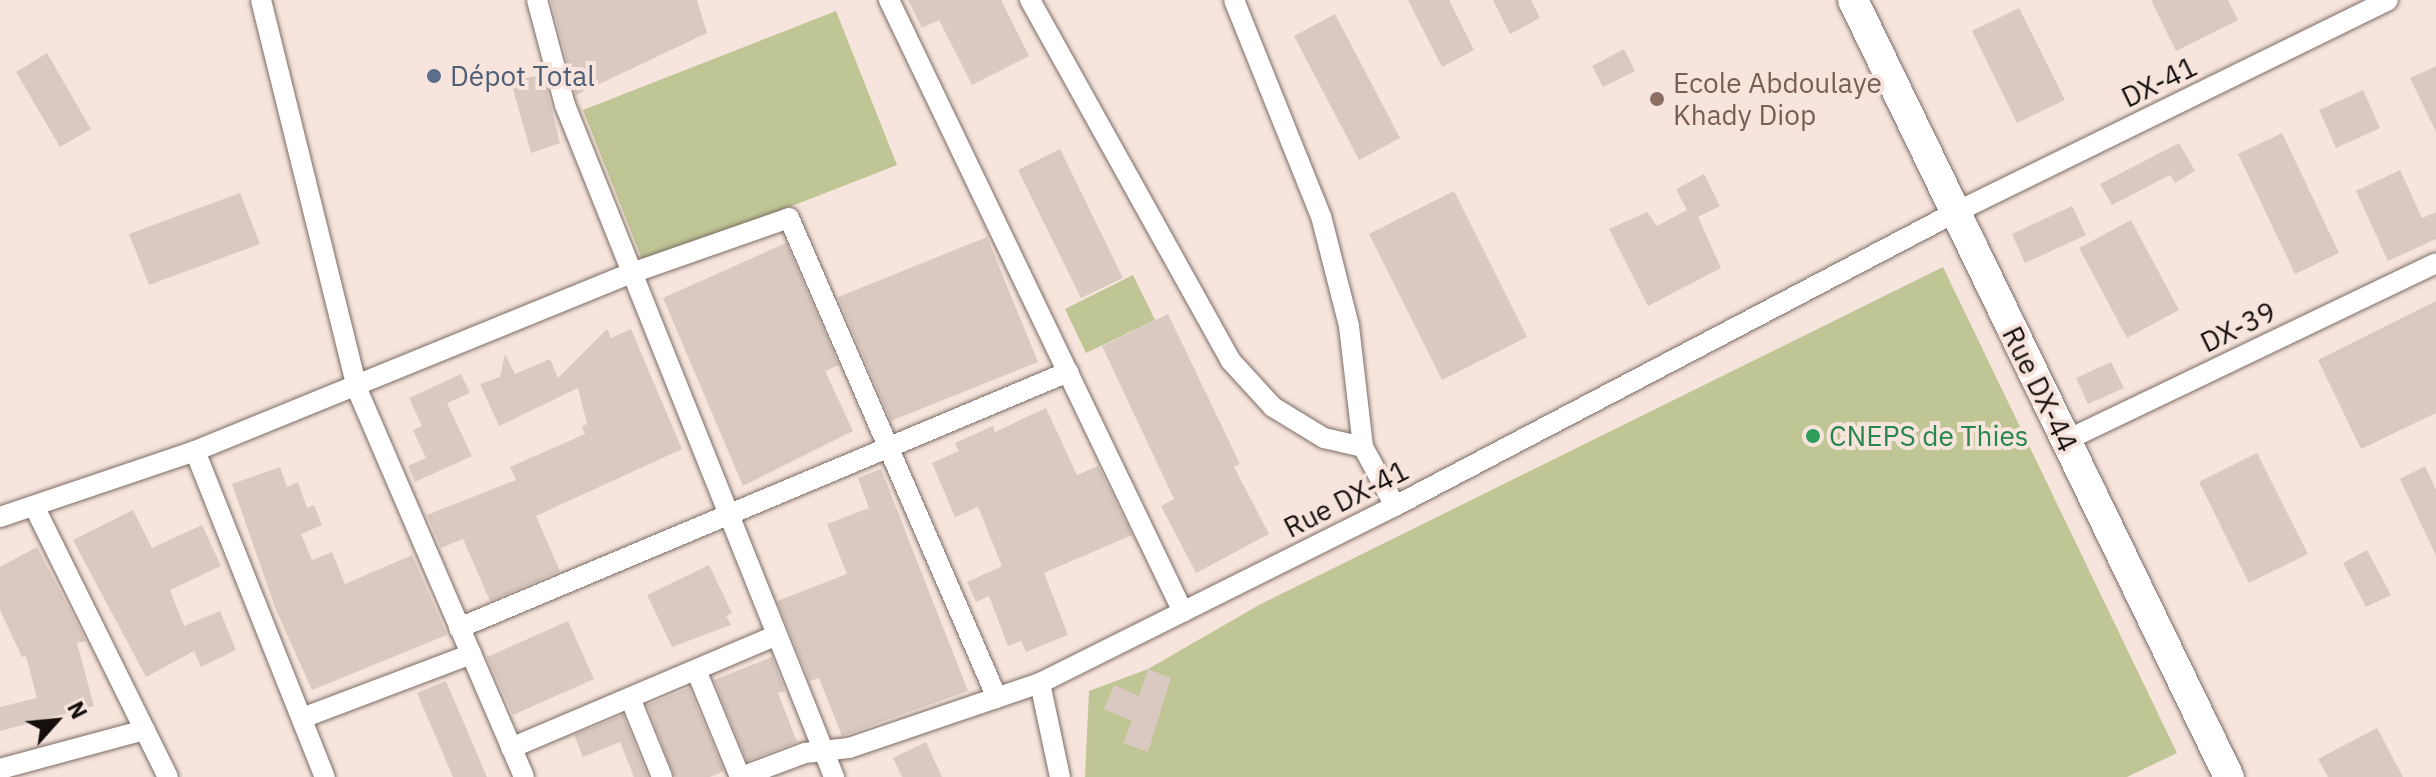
<!DOCTYPE html>
<meta charset="utf-8">
<style>
body{margin:0}
#map{position:relative;width:2436px;height:777px;overflow:hidden;background:#f7e5dd;font-family:"IBM Plex Sans",sans-serif}
div>[style]{position:absolute}
.green>*{inset:0;background:#bfc594}
.building>*{inset:0;background:#dac9c1}
.roads{filter:drop-shadow(0 0 2px #7b6c64) drop-shadow(0 0 2px #7b6c64)}
.street>*{height:20px;margin:-10px;padding:0 10px;transform-origin:10px;border-radius:10px;background:#fff}
.secondary>*{height:30px;margin:-15px;padding:0 15px;transform-origin:15px;border-radius:15px;background:#fff}
.dots>*{width:22px;height:22px;translate:-50% -50%;box-sizing:border-box;border:4px solid #f7e5dd;border-radius:50%}
span{translate:-50% -50%;white-space:nowrap;text-align:center;line-height:1.15;-webkit-text-stroke:8px #f7e5dd;paint-order:stroke}
.service-label{font-size:28px;color:#4e5e75}
.left{translate:0 -50%;text-align:left}
.street-label{font-size:28px;color:#15100d}
.education-label{font-size:28px;color:#785e54}
.leisure-label{font-size:28px;color:#27864d}
.north{position:absolute;left:16px;top:681px;width:80px;height:80px;-webkit-text-stroke:6px #f7e5dd;paint-order:stroke;rotate:63deg;font-size:22px;font-weight:700;line-height:32px;text-align:center;color:#15100d}
.north::after{content:'';display:block;margin:auto;width:28px;height:36px;background:#15100d;clip-path:polygon(50% 0,100% 100%,50% 72%,0 100%)}
</style>
<div id="map">
<div class="green">
<i style="clip-path:polygon(836px 11px,897px 165px,644px 264px,583px 110px)"></i>
<i style="clip-path:polygon(1943px 267px,2177px 753px,2127px 777px,1085px 777px,1089px 691px,1148px 669px,1259px 605px)"></i>
<i style="clip-path:polygon(1133px 275px,1155px 320px,1086px 353px,1065px 309px)"></i>
</div>
<div class="building">
<i style="clip-path:polygon(551px 0,697px 0,707px 33px,576px 95px)"></i>
<i style="clip-path:polygon(908px 0,1001px 0,1029px 56px,972px 85px,939px 20px,922px 28px)"></i>
<i style="clip-path:polygon(1408px 0,1449px 0,1474px 50px,1442px 67px)"></i>
<i style="clip-path:polygon(1493px 0,1531px 0,1540px 18px,1510px 34px)"></i>
<i style="clip-path:polygon(2151px 0,2228px 0,2238px 20px,2176px 51px)"></i>
<i style="clip-path:polygon(2019px 8px,2065px 100px,2017px 123px,1972px 31px)"></i>
<i style="clip-path:polygon(1335px 14px,1400px 138px,1359px 160px,1294px 36px)"></i>
<i style="clip-path:polygon(1624px 49px,1635px 71px,1603px 87px,1592px 66px)"></i>
<i style="clip-path:polygon(47px 53px,91px 129px,60px 147px,16px 72px)"></i>
<i style="clip-path:polygon(2436px 66px,2436px 132px,2410px 78px)"></i>
<i style="clip-path:polygon(543px 74px,560px 143px,531px 153px,511px 82px)"></i>
<i style="clip-path:polygon(2363px 90px,2380px 128px,2336px 148px,2319px 110px)"></i>
<i style="clip-path:polygon(2282px 133px,2339px 253px,2295px 274px,2238px 154px)"></i>
<i style="clip-path:polygon(2179px 143px,2195px 171px,2175px 183px,2170px 175px,2112px 205px,2100px 184px)"></i>
<i style="clip-path:polygon(1060px 149px,1123px 278px,1081px 298px,1018px 170px)"></i>
<i style="clip-path:polygon(2400px 170px,2422px 218px,2436px 212px,2436px 239px,2388px 261px,2356px 191px)"></i>
<i style="clip-path:polygon(1704px 174px,1720px 206px,1698px 217px,1721px 268px,1648px 306px,1609px 229px,1647px 212px,1657px 226px,1687px 210px,1676px 189px)"></i>
<i style="clip-path:polygon(1454px 191px,1527px 337px,1442px 380px,1369px 234px)"></i>
<i style="clip-path:polygon(240px 193px,260px 244px,149px 285px,129px 234px)"></i>
<i style="clip-path:polygon(2072px 206px,2086px 235px,2025px 263px,2012px 234px)"></i>
<i style="clip-path:polygon(2131px 220px,2179px 310px,2127px 338px,2079px 248px)"></i>
<i style="clip-path:polygon(987px 237px,1038px 362px,891px 421px,838px 297px)"></i>
<i style="clip-path:polygon(786px 243px,839px 365px,825px 371px,853px 431px,743px 486px,663px 298px)"></i>
<i style="clip-path:polygon(2436px 301px,2436px 413px,2361px 449px,2318px 360px)"></i>
<i style="clip-path:polygon(1168px 314px,1240px 464px,1234px 467px,1269px 534px,1196px 573px,1161px 506px,1174px 499px,1102px 346px)"></i>
<i style="clip-path:polygon(607px 329px,611px 338px,631px 329px,682px 449px,536px 516px,560px 571px,490px 601px,463px 539px,441px 548px,427px 515px,516px 480px,510px 467px,585px 434px,582px 426px,587px 424px,578px 388px,499px 426px,480px 384px,500px 377px,505px 354px,515px 374px,550px 359px,558px 378px)"></i>
<i style="clip-path:polygon(2111px 362px,2124px 388px,2088px 404px,2076px 378px)"></i>
<i style="clip-path:polygon(461px 374px,470px 393px,447px 403px,472px 456px,415px 482px,408px 466px,426px 458px,413px 430px,422px 426px,409px 398px)"></i>
<i style="clip-path:polygon(1046px 408px,1077px 475px,1098px 466px,1132px 535px,1044px 573px,1068px 635px,1026px 652px,1021px 641px,1008px 646px,989px 596px,976px 602px,967px 582px,1002px 566px,978px 507px,955px 517px,932px 463px,959px 451px,955px 443px,993px 426px,995px 432px)"></i>
<i style="clip-path:polygon(2257px 453px,2308px 554px,2249px 583px,2199px 482px)"></i>
<i style="clip-path:polygon(2425px 466px,2436px 490px,2436px 556px,2400px 479px)"></i>
<i style="clip-path:polygon(280px 467px,287px 487px,298px 482px,307px 508px,314px 505px,322px 525px,301px 534px,312px 560px,332px 552px,345px 584px,412px 555px,447px 635px,312px 690px,276px 610px,232px 484px)"></i>
<i style="clip-path:polygon(881px 469px,968px 691px,842px 736px,819px 678px,810px 681px,777px 601px,847px 574px,827px 524px,869px 508px,858px 478px)"></i>
<i style="clip-path:polygon(133px 510px,152px 548px,202px 525px,221px 566px,170px 590px,184px 626px,220px 611px,236px 650px,201px 667px,194px 651px,146px 677px,73px 540px)"></i>
<i style="clip-path:polygon(37px 547px,86px 641px,77px 643px,94px 706px,0 731px,0 707px,37px 698px,26px 656px,22px 657px,0 610px,0 567px)"></i>
<i style="clip-path:polygon(2367px 550px,2391px 595px,2366px 607px,2343px 563px)"></i>
<i style="clip-path:polygon(709px 565px,732px 613px,726px 616px,731px 625px,672px 647px,647px 595px)"></i>
<i style="clip-path:polygon(568px 621px,594px 679px,513px 715px,487px 657px)"></i>
<i style="clip-path:polygon(772px 657px,785px 691px,778px 693px,797px 742px,747px 761px,714px 680px)"></i>
<i style="clip-path:polygon(1148px 669px,1171px 678px,1148px 752px,1123px 743px,1132px 721px,1104px 709px,1114px 685px,1139px 696px)"></i>
<i style="clip-path:polygon(446px 681px,487px 777px,453px 777px,417px 693px)"></i>
<i style="clip-path:polygon(689px 688px,724px 771px,710px 777px,675px 777px,647px 705px)"></i>
<i style="clip-path:polygon(623px 715px,648px 777px,634px 777px,620px 742px,583px 757px,574px 735px)"></i>
<i style="clip-path:polygon(2377px 728px,2403px 777px,2328px 777px,2318px 759px)"></i>
<i style="clip-path:polygon(926px 742px,942px 777px,902px 777px,893px 758px)"></i>
</div>
<div class="roads">
<div class="street">
<i style="left:261px;top:0;width:401px;rotate:76.1deg"></i>
<i style="left:357px;top:389px;width:422px;rotate:66.7deg"></i>
<i style="left:537px;top:0;width:109px;rotate:75.1deg"></i>
<i style="left:565px;top:105px;width:724px;rotate:68.18deg"></i>
<i style="left:889px;top:0;width:679px;rotate:64.34deg"></i>
<i style="left:1030px;top:0;width:412px;rotate:60.9deg"></i>
<i style="left:1230px;top:360px;width:64px;rotate:47.5deg"></i>
<i style="left:1273px;top:407px;width:60px;rotate:31.3deg"></i>
<i style="left:1324px;top:438px;width:40px;rotate:13deg"></i>
<i style="left:1234px;top:0;width:233px;rotate:68.1deg"></i>
<i style="left:1321px;top:216px;width:114px;rotate:75.7deg"></i>
<i style="left:1349px;top:326px;width:122px;rotate:83.4deg"></i>
<i style="left:1363px;top:447px;width:67px;rotate:61.5deg"></i>
<i style="left:2065px;top:441px;width:411px;rotate:-25.6deg"></i>
<i style="left:195px;top:451px;width:351px;rotate:68.3deg"></i>
<i style="left:34px;top:506px;width:302px;rotate:63.7deg"></i>
<i style="left:0;top:517px;width:206px;rotate:-18.7deg"></i>
<i style="left:195px;top:451px;width:472px;rotate:-22.2deg"></i>
<i style="left:632px;top:273px;width:166px;rotate:-19.3deg"></i>
<i style="left:789px;top:218px;width:523px;rotate:66.57deg"></i>
<i style="left:459px;top:628px;width:661px;rotate:-22.8deg"></i>
<i style="left:696px;top:670px;width:116px;rotate:67.6deg"></i>
<i style="left:1040px;top:683px;width:96px;rotate:78deg"></i>
<i style="left:630px;top:698px;width:85px;rotate:67.9deg"></i>
<i style="left:302px;top:718px;width:181px;rotate:-20.7deg"></i>
<i style="left:511px;top:748px;width:289px;rotate:-23deg"></i>
<i style="left:0;top:769px;width:150px;rotate:-15.1deg"></i>
<i style="left:741px;top:777px;width:68px;rotate:-20.6deg"></i>
<i style="left:805px;top:753px;width:44px;rotate:-6.5deg"></i>
<i style="left:849px;top:748px;width:202px;rotate:-18.8deg"></i>
<i style="left:1040px;top:683px;width:397px;rotate:-26.5deg"></i>
<i style="left:1395px;top:506px;width:631px;rotate:-27.66deg"></i>
<i style="left:1954px;top:213px;width:483px;rotate:-26.1deg"></i>
</div>
<div class="secondary">
<i style="left:1853px;top:0;width:863px;rotate:64.18deg"></i>
</div>
</div>
<div class="dots">
<i style="left:434px;top:76px;background:#5c6f8a"></i>
<i style="left:1657px;top:99px;background:#8d6e63"></i>
<i style="left:1813px;top:436px;background:#2e9e5b"></i>
</div>
<div class="service-label">
<span class="left" style="left:450px;top:76px">Dépot Total</span>
</div>
<div class="street-label">
<span style="left:2159px;top:82px;rotate:-26deg">DX-41</span>
<span style="left:2238px;top:327px;rotate:-26deg">DX-39</span>
<span style="left:2040px;top:389px;rotate:64deg">Rue DX-44</span>
<span style="left:1346px;top:499px;rotate:-27deg">Rue DX-41</span>
</div>
<div class="education-label">
<span class="left" style="left:1673px;top:99px">Ecole Abdoulaye<br>Khady Diop</span>
</div>
<div class="leisure-label">
<span class="left" style="left:1829px;top:436px">CNEPS de Thies</span>
</div>
<div class="north">N</div>
</div>
